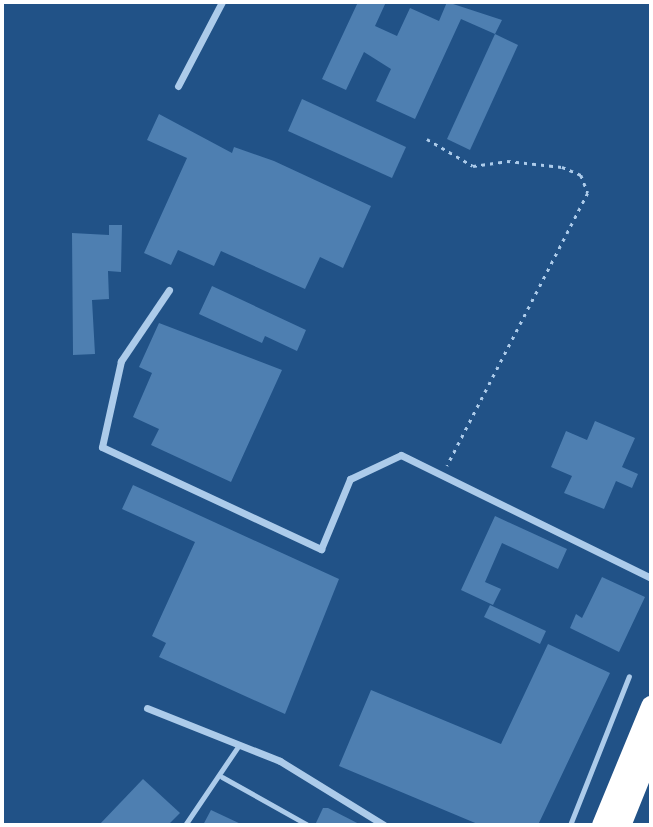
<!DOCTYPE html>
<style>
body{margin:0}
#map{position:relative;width:653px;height:827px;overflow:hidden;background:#215287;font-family:Rubik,sans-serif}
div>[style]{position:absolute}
.building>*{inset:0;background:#4e7fb1}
.path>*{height:2.5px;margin-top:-1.25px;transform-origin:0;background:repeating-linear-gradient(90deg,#accbea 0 3.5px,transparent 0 8.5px)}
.lane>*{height:5px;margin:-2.5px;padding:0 2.5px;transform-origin:2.5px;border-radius:2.5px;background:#accbea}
.street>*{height:7px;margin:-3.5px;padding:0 3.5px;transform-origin:3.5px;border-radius:3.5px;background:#accbea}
.highway>*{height:21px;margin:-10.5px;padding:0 10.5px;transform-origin:10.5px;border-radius:10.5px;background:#fff}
span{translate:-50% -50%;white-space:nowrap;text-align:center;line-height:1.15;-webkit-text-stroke:6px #215287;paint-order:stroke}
.frame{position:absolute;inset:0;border:4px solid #fff;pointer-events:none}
</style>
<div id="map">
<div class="building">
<i style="clip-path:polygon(358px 2px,386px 2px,375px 26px,397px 36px,410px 8px,439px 21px,447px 2px,502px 20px,495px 34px,461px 19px,415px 119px,376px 101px,391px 69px,364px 52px,346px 90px,322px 79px)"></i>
<i style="clip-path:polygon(495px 34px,518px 45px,470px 150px,447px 139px)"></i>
<i style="clip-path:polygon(302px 99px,406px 147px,392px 178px,288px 131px)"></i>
<i style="clip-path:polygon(159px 114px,232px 153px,234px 147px,274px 161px,371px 206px,343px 268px,320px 257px,305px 289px,221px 251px,214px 266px,178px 250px,171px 265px,144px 253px,187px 158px,147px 140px)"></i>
<i style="clip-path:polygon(109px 225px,122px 225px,121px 272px,108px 271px,109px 299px,92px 300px,95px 354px,73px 355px,72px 233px,109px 235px)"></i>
<i style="clip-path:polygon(212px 286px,306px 330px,297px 351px,265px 336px,262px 343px,199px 314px)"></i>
<i style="clip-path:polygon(159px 323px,282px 370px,231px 482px,151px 445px,159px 429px,133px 417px,152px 373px,139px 367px)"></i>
<i style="clip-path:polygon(595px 421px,635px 438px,622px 467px,638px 474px,632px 488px,616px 481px,604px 509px,564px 493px,572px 476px,551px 467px,566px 431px,587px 440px)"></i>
<i style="clip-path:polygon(133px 485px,339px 579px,285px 714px,159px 657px,166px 643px,152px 636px,195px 542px,122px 509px)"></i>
<i style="clip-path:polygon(495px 516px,567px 549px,558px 569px,502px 543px,485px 582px,501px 589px,493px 605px,461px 590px)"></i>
<i style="clip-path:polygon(602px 577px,645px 597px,619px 652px,570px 628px,576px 614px,582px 618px)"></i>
<i style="clip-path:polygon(490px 605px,546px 631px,540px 644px,484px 617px)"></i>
<i style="clip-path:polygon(548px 644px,610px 673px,538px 825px,480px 825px,339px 766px,371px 690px,501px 744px)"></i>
<i style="clip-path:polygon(143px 779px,180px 813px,168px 825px,99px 825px)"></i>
<i style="clip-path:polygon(323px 808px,328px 808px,361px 825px,315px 825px)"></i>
<i style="clip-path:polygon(211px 810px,243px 825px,203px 825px)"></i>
</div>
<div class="path">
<i style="left:427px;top:139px;width:53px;rotate:30.4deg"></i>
<i style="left:473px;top:166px;width:34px;rotate:-8deg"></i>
<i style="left:507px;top:161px;width:55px;rotate:6.2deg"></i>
<i style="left:562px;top:167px;width:21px;rotate:23deg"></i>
<i style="left:581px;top:175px;width:19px;rotate:69deg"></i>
<i style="left:588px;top:193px;width:307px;rotate:117.3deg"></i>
</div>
<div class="lane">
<i style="left:222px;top:777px;width:98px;rotate:29.2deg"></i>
<i style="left:185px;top:825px;width:97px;rotate:-56deg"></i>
<i style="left:570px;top:825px;width:160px;rotate:-68.4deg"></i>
</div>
<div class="street">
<i style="left:178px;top:86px;width:95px;rotate:-62.4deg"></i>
<i style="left:169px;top:290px;width:86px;rotate:124.1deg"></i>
<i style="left:121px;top:361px;width:88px;rotate:102.5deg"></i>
<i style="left:102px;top:447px;width:242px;rotate:25deg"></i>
<i style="left:321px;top:549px;width:76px;rotate:-67.5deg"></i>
<i style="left:350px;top:479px;width:56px;rotate:-25.2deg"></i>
<i style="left:401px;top:455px;width:279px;rotate:26.2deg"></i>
<i style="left:147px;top:708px;width:143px;rotate:21.7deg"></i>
<i style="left:280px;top:761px;width:122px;rotate:31.6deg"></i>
</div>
<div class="highway">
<i style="left:602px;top:825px;width:129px;rotate:-67.6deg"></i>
<i style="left:620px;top:825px;width:83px;rotate:-68.1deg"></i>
</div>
<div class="frame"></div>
</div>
